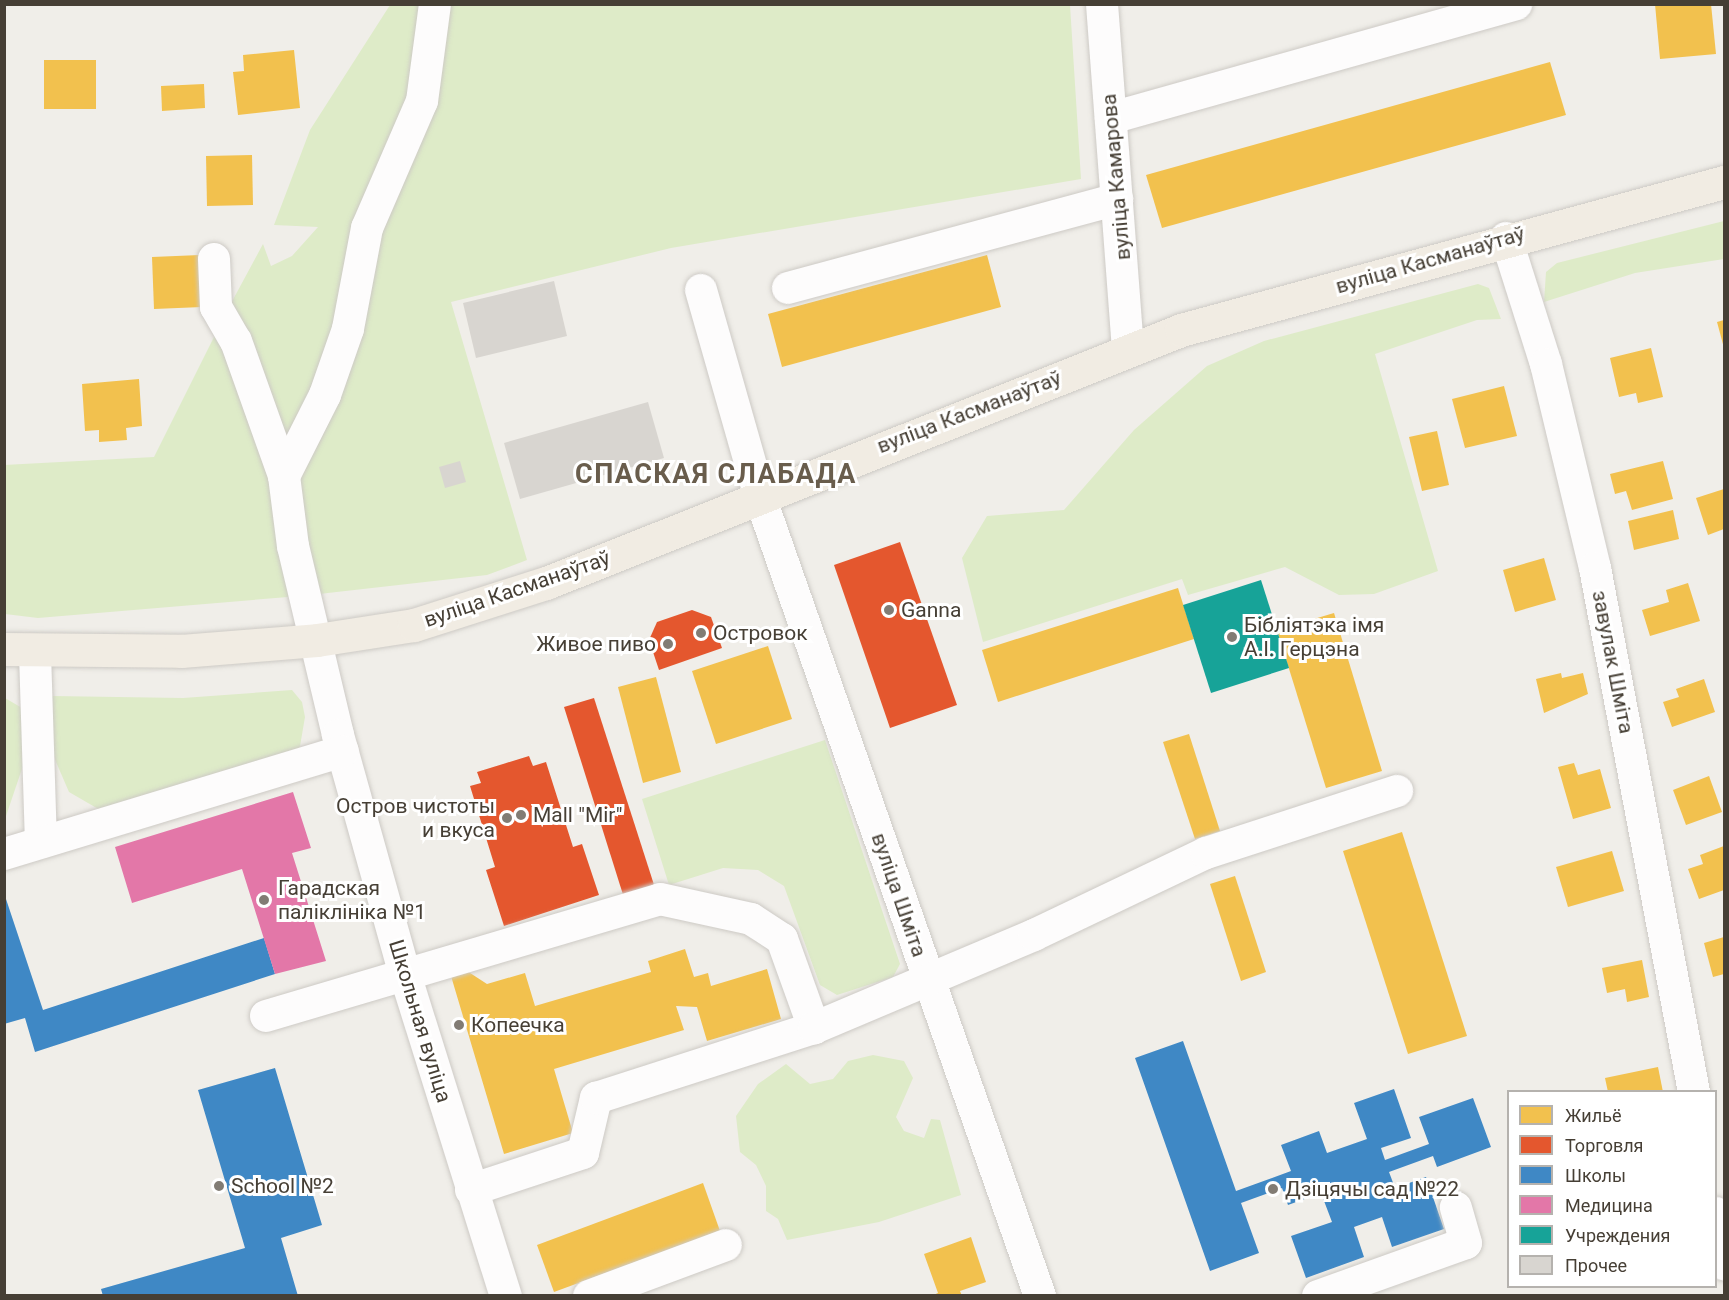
<!DOCTYPE html>
<meta charset="utf-8">
<style>
body{margin:0}
#map{position:relative;width:1729px;height:1300px;overflow:hidden;background:#f0eee9;font-family:Roboto,sans-serif}
div>[style]{position:absolute}
.green>*{inset:0;background:#deebc8}
.homes>*{inset:0;background:#f2c14e}
.shops>*{inset:0;background:#e4572e}
.schools>*{inset:0;background:#3f88c5}
.health>*{inset:0;background:#e377a8}
.public>*{inset:0;background:#17a398}
.building>*{inset:0;background:#d8d5d0}
.roads{filter:drop-shadow(0 0 2px #cdcac5) drop-shadow(0 0 2px #cdcac5)}
.minor>*{height:32px;margin:-16px;padding:0 16px;transform-origin:16px;border-radius:16px;background:#fdfcfc}
.major>*{height:33px;margin:-16.5px;padding:0 16.5px;transform-origin:16.5px;border-radius:16.5px;background:#f1ece3}
.dots>*{width:16px;height:16px;translate:-50% -50%;box-sizing:border-box;border:3px solid #fff;border-radius:50%}
span{translate:-50% -50%;white-space:nowrap;text-align:center;line-height:1.15;-webkit-text-stroke:6px #fff;paint-order:stroke}
.street-label{font-size:21px;color:#463f35}
.poi-label{font-size:21px;color:#463f35}
.left{translate:0 -50%;text-align:left}
.right{translate:-100% -50%;text-align:right}
.district-label{font-size:27px;color:#695d4c;font-weight:700;letter-spacing:1.5px}
.frame{position:absolute;inset:0;border:6px solid #463f35;pointer-events:none}
.legend{position:absolute;left:1507px;top:1090px;width:210px;height:198px;box-sizing:border-box;background:#fff;border:2px solid #b5b2ae;margin:0;padding:8px 10px;list-style:none;font-size:18px;color:#463f35}
.legend li{display:flex;align-items:center;gap:12px;height:30px}
.legend b{width:30px;border:2px solid #b5b2ae}
</style>
<div id="map">
<div class="green">
<i style="clip-path:polygon(390px 5px,1070px 5px,1081px 179px,671px 248px,451px 302px,527px 560px,487px 575px,319px 594px,229px 307px,263px 244px,271px 266px,292px 256px,318px 227px,274px 225px,310px 130px)"></i>
<i style="clip-path:polygon(1724px 221px,1724px 259px,1635px 273px,1544px 302px,1546px 272px,1557px 263px)"></i>
<i style="clip-path:polygon(1478px 284px,1489px 288px,1501px 319px,1477px 320px,1375px 354px,1438px 571px,1374px 594px,1339px 595px,1285px 567px,1188px 595px,1182px 579px,983px 642px,962px 558px,987px 516px,1064px 510px,1134px 430px,1207px 366px,1264px 341px)"></i>
<i style="clip-path:polygon(218px 329px,275px 473px,295px 586px,288px 597px,38px 618px,5px 614px,4px 465px,154px 457px)"></i>
<i style="clip-path:polygon(292px 690px,302px 702px,305px 717px,299px 752px,107px 814px,69px 792px,53px 755px,52px 696px,183px 698px)"></i>
<i style="clip-path:polygon(5px 698px,22px 708px,25px 760px,5px 819px)"></i>
<i style="clip-path:polygon(825px 740px,900px 964px,893px 977px,837px 995px,820px 985px,784px 886px,758px 870px,723px 868px,669px 885px,642px 799px)"></i>
<i style="clip-path:polygon(873px 1055px,904px 1061px,913px 1078px,896px 1117px,904px 1131px,924px 1138px,931px 1119px,940px 1120px,961px 1195px,879px 1222px,787px 1240px,778px 1219px,766px 1211px,766px 1186px,756px 1165px,740px 1152px,736px 1116px,758px 1084px,786px 1064px,810px 1084px,833px 1079px,848px 1061px)"></i>
</div>
<div class="homes">
<i style="clip-path:polygon(1655px 4px,1711px 4px,1716px 54px,1660px 59px)"></i>
<i style="clip-path:polygon(294px 50px,300px 108px,238px 115px,233px 72px,244px 71px,243px 55px)"></i>
<i style="clip-path:polygon(44px 60px,96px 60px,96px 109px,44px 109px)"></i>
<i style="clip-path:polygon(1550px 62px,1566px 115px,1162px 228px,1146px 175px)"></i>
<i style="clip-path:polygon(204px 84px,205px 108px,162px 111px,161px 86px)"></i>
<i style="clip-path:polygon(252px 155px,253px 205px,207px 206px,206px 156px)"></i>
<i style="clip-path:polygon(200px 255px,202px 307px,154px 309px,152px 257px)"></i>
<i style="clip-path:polygon(987px 255px,1001px 307px,782px 367px,768px 314px)"></i>
<i style="clip-path:polygon(1724px 320px,1724px 348px,1717px 322px)"></i>
<i style="clip-path:polygon(1651px 348px,1663px 397px,1638px 403px,1636px 393px,1619px 397px,1610px 358px)"></i>
<i style="clip-path:polygon(139px 379px,142px 426px,126px 428px,127px 440px,99px 442px,99px 430px,85px 431px,82px 384px)"></i>
<i style="clip-path:polygon(1504px 386px,1517px 436px,1465px 448px,1452px 399px)"></i>
<i style="clip-path:polygon(1437px 431px,1449px 485px,1422px 491px,1409px 437px)"></i>
<i style="clip-path:polygon(1663px 461px,1673px 499px,1632px 510px,1626px 491px,1615px 494px,1610px 474px)"></i>
<i style="clip-path:polygon(1724px 489px,1724px 529px,1708px 535px,1696px 498px)"></i>
<i style="clip-path:polygon(1673px 510px,1679px 539px,1634px 550px,1628px 521px)"></i>
<i style="clip-path:polygon(1544px 558px,1556px 600px,1515px 612px,1503px 570px)"></i>
<i style="clip-path:polygon(1688px 583px,1700px 621px,1650px 636px,1642px 610px,1669px 602px,1666px 590px)"></i>
<i style="clip-path:polygon(1178px 588px,1194px 639px,998px 702px,982px 650px)"></i>
<i style="clip-path:polygon(1334px 613px,1382px 771px,1326px 788px,1277px 630px)"></i>
<i style="clip-path:polygon(768px 646px,792px 719px,716px 744px,692px 671px)"></i>
<i style="clip-path:polygon(1561px 673px,1562px 678px,1583px 673px,1588px 694px,1544px 713px,1536px 679px)"></i>
<i style="clip-path:polygon(656px 677px,681px 772px,643px 783px,618px 687px)"></i>
<i style="clip-path:polygon(1704px 679px,1715px 712px,1672px 727px,1663px 702px,1679px 697px,1676px 689px)"></i>
<i style="clip-path:polygon(1189px 734px,1220px 831px,1195px 839px,1163px 742px)"></i>
<i style="clip-path:polygon(1574px 763px,1578px 775px,1600px 769px,1611px 808px,1573px 819px,1558px 767px)"></i>
<i style="clip-path:polygon(1709px 776px,1722px 812px,1686px 825px,1673px 790px)"></i>
<i style="clip-path:polygon(1402px 832px,1467px 1036px,1408px 1054px,1343px 851px)"></i>
<i style="clip-path:polygon(1724px 846px,1724px 890px,1699px 899px,1688px 869px,1703px 864px,1700px 855px)"></i>
<i style="clip-path:polygon(1612px 851px,1624px 891px,1568px 907px,1556px 867px)"></i>
<i style="clip-path:polygon(1235px 876px,1266px 972px,1241px 981px,1210px 884px)"></i>
<i style="clip-path:polygon(1724px 937px,1724px 974px,1713px 977px,1704px 943px)"></i>
<i style="clip-path:polygon(685px 949px,694px 977px,708px 973px,711px 986px,767px 969px,781px 1019px,707px 1041px,697px 1007px,676px 1006px,684px 1030px,554px 1069px,573px 1133px,504px 1154px,451px 976px,467px 971px,487px 984px,525px 973px,535px 1006px,651px 972px,648px 961px)"></i>
<i style="clip-path:polygon(1642px 960px,1649px 997px,1627px 1002px,1625px 989px,1607px 993px,1602px 968px)"></i>
<i style="clip-path:polygon(1658px 1067px,1663px 1092px,1608px 1092px,1605px 1078px)"></i>
<i style="clip-path:polygon(703px 1183px,720px 1231px,554px 1292px,537px 1245px)"></i>
<i style="clip-path:polygon(971px 1237px,986px 1282px,960px 1291px,962px 1296px,931px 1296px,938px 1293px,924px 1254px)"></i>
</div>
<div class="shops">
<i style="clip-path:polygon(900px 542px,957px 705px,890px 728px,834px 565px)"></i>
<i style="clip-path:polygon(692px 610px,711px 617px,722px 648px,659px 670px,649px 640px,657px 622px)"></i>
<i style="clip-path:polygon(594px 698px,656px 891px,625px 901px,564px 707px)"></i>
<i style="clip-path:polygon(529px 756px,533px 766px,546px 762px,573px 847px,582px 844px,599px 895px,504px 926px,486px 870px,495px 867px,470px 786px,481px 783px,477px 772px)"></i>
</div>
<div class="schools">
<i style="clip-path:polygon(4px 893px,43px 1010px,264px 938px,275px 974px,35px 1052px,25px 1018px,4px 1024px)"></i>
<i style="clip-path:polygon(1183px 1041px,1236px 1191px,1291px 1171px,1281px 1145px,1319px 1131px,1327px 1153px,1367px 1139px,1354px 1103px,1394px 1089px,1411px 1138px,1381px 1148px,1385px 1160px,1429px 1144px,1419px 1117px,1473px 1098px,1491px 1147px,1437px 1167px,1433px 1156px,1389px 1172px,1395px 1188px,1426px 1177px,1444px 1229px,1392px 1247px,1382px 1217px,1354px 1227px,1364px 1257px,1306px 1278px,1291px 1236px,1332px 1222px,1321px 1193px,1288px 1205px,1282px 1188px,1241px 1203px,1259px 1253px,1210px 1271px,1135px 1058px)"></i>
<i style="clip-path:polygon(275px 1068px,322px 1225px,281px 1238px,298px 1296px,103px 1296px,101px 1289px,245px 1248px,198px 1090px)"></i>
</div>
<div class="health">
<i style="clip-path:polygon(293px 792px,311px 848px,292px 853px,326px 961px,275px 974px,242px 869px,132px 903px,115px 847px)"></i>
</div>
<div class="public">
<i style="clip-path:polygon(1261px 580px,1289px 668px,1211px 693px,1183px 605px)"></i>
</div>
<div class="building">
<i style="clip-path:polygon(554px 281px,567px 336px,476px 358px,463px 303px)"></i>
<i style="clip-path:polygon(648px 402px,664px 458px,520px 499px,504px 443px)"></i>
<i style="clip-path:polygon(460px 461px,466px 482px,445px 488px,439px 467px)"></i>
</div>
<div class="roads">
<div class="minor">
<i style="left:435px;top:4px;width:98px;rotate:97.6deg"></i>
<i style="left:422px;top:101px;width:138px;rotate:113.4deg"></i>
<i style="left:367px;top:228px;width:103px;rotate:100.7deg"></i>
<i style="left:348px;top:329px;width:70px;rotate:109.2deg"></i>
<i style="left:325px;top:395px;width:91px;rotate:116.8deg"></i>
<i style="left:284px;top:476px;width:71px;rotate:82.7deg"></i>
<i style="left:293px;top:546px;width:194px;rotate:76.6deg"></i>
<i style="left:338px;top:735px;width:245px;rotate:74.4deg"></i>
<i style="left:404px;top:971px;width:341px;rotate:72.6deg"></i>
<i style="left:1102px;top:4px;width:347px;rotate:85.7deg"></i>
<i style="left:1111px;top:118px;width:421px;rotate:-15.7deg"></i>
<i style="left:1506px;top:238px;width:132px;rotate:72.4deg"></i>
<i style="left:1546px;top:364px;width:210px;rotate:76.5deg"></i>
<i style="left:1595px;top:568px;width:533px;rotate:79.3deg"></i>
<i style="left:214px;top:259px;width:48px;rotate:87.6deg"></i>
<i style="left:216px;top:307px;width:39px;rotate:60deg"></i>
<i style="left:236px;top:341px;width:143px;rotate:70.4deg"></i>
<i style="left:788px;top:288px;width:341px;rotate:-15.1deg"></i>
<i style="left:701px;top:290px;width:212px;rotate:74.1deg"></i>
<i style="left:759px;top:494px;width:850px;rotate:70.69deg"></i>
<i style="left:35px;top:653px;width:189px;rotate:88.2deg"></i>
<i style="left:4px;top:854px;width:354px;rotate:-16.9deg"></i>
<i style="left:266px;top:1016px;width:411px;rotate:-16.5deg"></i>
<i style="left:660px;top:899px;width:93px;rotate:12.4deg"></i>
<i style="left:751px;top:919px;width:37px;rotate:33deg"></i>
<i style="left:782px;top:939px;width:95px;rotate:70.2deg"></i>
<i style="left:471px;top:1190px;width:118px;rotate:-18.3deg"></i>
<i style="left:583px;top:1153px;width:57px;rotate:-76.7deg"></i>
<i style="left:596px;top:1098px;width:229px;rotate:-17.8deg"></i>
<i style="left:814px;top:1028px;width:239px;rotate:-22.9deg"></i>
<i style="left:1034px;top:935px;width:191px;rotate:-25.5deg"></i>
<i style="left:1206px;top:853px;width:201px;rotate:-18deg"></i>
<i style="left:1716px;top:1213px;width:52px;rotate:81.1deg"></i>
<i style="left:589px;top:1296px;width:146px;rotate:-20.4deg"></i>
<i style="left:1318px;top:1296px;width:157px;rotate:-19.7deg"></i>
<i style="left:1466px;top:1243px;width:37px;rotate:-106deg"></i>
</div>
<div class="major">
<i style="left:4px;top:649px;width:177px;rotate:0.6deg"></i>
<i style="left:181px;top:651px;width:136px;rotate:-4.6deg"></i>
<i style="left:317px;top:640px;width:98px;rotate:-8.8deg"></i>
<i style="left:414px;top:625px;width:139px;rotate:-17.7deg"></i>
<i style="left:546px;top:583px;width:684px;rotate:-21.72deg"></i>
<i style="left:1181px;top:330px;width:563px;rotate:-15.25deg"></i>
</div>
</div>
<div class="dots">
<i style="left:889px;top:610px;background:#827c74"></i>
<i style="left:701px;top:633px;background:#827c74"></i>
<i style="left:1232px;top:637px;background:#827c74"></i>
<i style="left:668px;top:644px;background:#827c74"></i>
<i style="left:521px;top:815px;background:#827c74"></i>
<i style="left:507px;top:818px;background:#827c74"></i>
<i style="left:264px;top:900px;background:#827c74"></i>
<i style="left:459px;top:1025px;background:#827c74"></i>
<i style="left:219px;top:1186px;background:#827c74"></i>
<i style="left:1273px;top:1189px;background:#827c74"></i>
</div>
<div class="street-label">
<span style="left:1116px;top:177px;rotate:-95deg">вуліца Камарова</span>
<span style="left:1430px;top:260px;rotate:-16deg">вуліца Касманаўтаў</span>
<span style="left:969px;top:412px;rotate:-21deg">вуліца Касманаўтаў</span>
<span style="left:517px;top:589px;rotate:-19deg">вуліца Касманаўтаў</span>
<span style="left:1613px;top:662px;rotate:79deg">завулак Шміта</span>
<span style="left:899px;top:895px;rotate:71deg">вуліца Шміта</span>
<span style="left:420px;top:1021px;rotate:73deg">Школьная вуліца</span>
</div>
<div class="poi-label">
<span class="left" style="left:901px;top:610px">Ganna</span>
<span class="left" style="left:1244px;top:637px">Бібліятэка імя<br>А.І. Герцэна</span>
<span class="left" style="left:713px;top:633px">Островок</span>
<span class="right" style="left:656px;top:644px">Живое пиво</span>
<span class="right" style="left:495px;top:818px">Остров чистоты<br>и вкуса</span>
<span class="left" style="left:533px;top:815px">Mall "Mir"</span>
<span class="left" style="left:278px;top:900px">Гарадская<br>паліклініка №1</span>
<span class="left" style="left:471px;top:1025px">Копеечка</span>
<span class="left" style="left:231px;top:1186px">School №2</span>
<span class="left" style="left:1285px;top:1189px">Дзіцячы сад №22</span>
</div>
<div class="district-label">
<span style="left:716px;top:475px">СПАСКАЯ СЛАБАДА</span>
</div>
<div class="frame"></div>
<ul class="legend">
<li><b style="height:16px;background:#f2c14e"></b>Жильё</li>
<li><b style="height:16px;background:#e4572e"></b>Торговля</li>
<li><b style="height:16px;background:#3f88c5"></b>Школы</li>
<li><b style="height:16px;background:#e377a8"></b>Медицина</li>
<li><b style="height:16px;background:#17a398"></b>Учреждения</li>
<li><b style="height:16px;background:#d8d5d0"></b>Прочее</li>
</ul>
</div>
